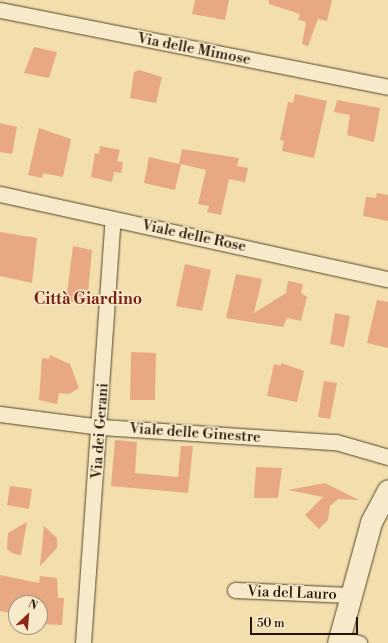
<!DOCTYPE html>
<meta charset="utf-8">
<style>
body{margin:0}
#map{position:relative;width:388px;height:643px;overflow:hidden;background:#f2dfad;font-family:"Libre Bodoni",serif}
div>[style]{position:absolute}
.building>*{inset:0;background:#e8a884}
.roads{filter:drop-shadow(0 0 1px #56452d) drop-shadow(0 0 1px #56452d)}
.minor>*{height:15px;margin:-7.5px;padding:0 7.5px;transform-origin:7.5px;border-radius:7.5px;background:#f7eaca}
.secondary>*{height:21px;margin:-10.5px;padding:0 10.5px;transform-origin:10.5px;border-radius:10.5px;background:#f7eaca}
span{translate:-50% -50%;white-space:nowrap;text-align:center;line-height:1.15;-webkit-text-stroke:3px #f7eaca;paint-order:stroke}
.street-label{font-size:15px;color:#221202}
.neighbourhood-label{font-size:16px;color:#7a1f14;font-weight:700}
.north{position:absolute;left:8px;top:595px;width:40px;height:40px;box-sizing:border-box;background:#f7eaca;border:1px solid #a2947a;border-radius:50%;rotate:26deg;font-size:11px;font-weight:700;line-height:16px;text-align:center;color:#221202}
.north::after{content:'';display:block;margin:auto;width:14px;height:18px;background:#8f2418;clip-path:polygon(50% 0,100% 100%,50% 72%,0 100%)}
.scale{position:absolute;left:250px;top:617px;width:108px;height:18px;box-sizing:border-box;border:2px solid #221202;border-top:0;padding-left:5px;font-size:12px;line-height:14px;white-space:nowrap;color:#221202;-webkit-text-stroke:3px #f7eaca;paint-order:stroke}
</style>
<div id="map">
<div class="building">
<i style="clip-path:polygon(195px 0,229px 0,225px 20px,192px 14px)"></i>
<i style="clip-path:polygon(269px 0,332px 0,327px 21px,318px 19px,308px 46px,302px 44px,306px 22px,298px 20px,300px 14px,269px 4px)"></i>
<i style="clip-path:polygon(34px 47px,57px 52px,49px 78px,24px 73px)"></i>
<i style="clip-path:polygon(139px 70px,162px 77px,156px 103px,130px 98px,134px 72px)"></i>
<i style="clip-path:polygon(295px 94px,327px 101px,314px 158px,282px 151px,284px 141px,280px 140px,288px 102px,293px 103px)"></i>
<i style="clip-path:polygon(337px 100px,380px 108px,374px 142px,347px 135px,350px 115px,334px 112px)"></i>
<i style="clip-path:polygon(0 123px,17px 127px,12px 154px,0 152px)"></i>
<i style="clip-path:polygon(39px 128px,71px 139px,63px 177px,43px 173px,42px 178px,28px 175px)"></i>
<i style="clip-path:polygon(100px 146px,120px 150px,117px 161px,123px 162px,121px 173px,114px 172px,112px 182px,91px 177px,95px 153px,99px 154px)"></i>
<i style="clip-path:polygon(182px 149px,239px 158px,237px 166px,248px 168px,245px 182px,229px 179px,221px 215px,207px 212px,209px 206px,198px 204px,206px 170px,181px 164px,175px 190px,144px 183px,149px 157px,179px 164px)"></i>
<i style="clip-path:polygon(377px 193px,388px 195px,388px 221px,363px 216px,366px 197px,376px 198px)"></i>
<i style="clip-path:polygon(0 232px,37px 238px,32px 283px,0 276px)"></i>
<i style="clip-path:polygon(73px 246px,92px 250px,87px 304px,66px 301px)"></i>
<i style="clip-path:polygon(185px 264px,211px 270px,202px 311px,176px 306px)"></i>
<i style="clip-path:polygon(236px 274px,262px 279px,254px 313px,286px 293px,288px 281px,303px 284px,301px 293px,307px 297px,301px 321px,287px 318px,283px 327px,226px 318px)"></i>
<i style="clip-path:polygon(377px 300px,388px 302px,388px 348px,367px 343px)"></i>
<i style="clip-path:polygon(335px 313px,350px 316px,344px 347px,330px 344px)"></i>
<i style="clip-path:polygon(131px 352px,156px 353px,155px 400px,130px 400px)"></i>
<i style="clip-path:polygon(50px 355px,70px 364px,79px 388px,69px 394px,59px 393px,57px 404px,39px 400px,42px 358px,49px 359px)"></i>
<i style="clip-path:polygon(281px 363px,304px 371px,297px 402px,267px 396px,274px 364px,281px 366px)"></i>
<i style="clip-path:polygon(324px 381px,337px 383px,330px 419px,318px 417px)"></i>
<i style="clip-path:polygon(115px 440px,137px 442px,135px 473px,178px 477px,181px 446px,193px 446px,188px 493px,111px 486px)"></i>
<i style="clip-path:polygon(256px 467px,282px 468px,278px 498px,254px 498px)"></i>
<i style="clip-path:polygon(325px 483px,359px 500px,338px 499px,330px 506px,328px 520px,319px 529px,305px 515px,323px 497px,288px 490px)"></i>
<i style="clip-path:polygon(10px 486px,32px 489px,29px 509px,7px 505px)"></i>
<i style="clip-path:polygon(27px 522px,21px 555px,14px 554px,7px 549px,8px 533px)"></i>
<i style="clip-path:polygon(44px 526px,57px 538px,57px 548px,40px 566px)"></i>
<i style="clip-path:polygon(0 575px,39px 583px,40px 576px,57px 578px,58px 598px,64px 598px,62px 625px,40px 624px,40px 603px,13px 603px,11px 613px,0 611px)"></i>
</div>
<div class="roads">
<div class="minor">
<i style="left:0;top:10px;width:396px;rotate:11.2deg"></i>
<i style="left:0;top:194px;width:397px;rotate:12.4deg"></i>
<i style="left:0;top:414px;width:102px;rotate:7.3deg"></i>
<i style="left:101px;top:427px;width:235px;rotate:3.7deg"></i>
<i style="left:336px;top:442px;width:54px;rotate:16.1deg"></i>
<i style="left:235px;top:590px;width:115px;rotate:2.5deg"></i>
<i style="left:340px;top:638px;width:20px;rotate:15deg"></i>
<i style="left:83px;top:643px;width:425px;rotate:-86deg"></i>
</div>
<div class="secondary">
<i style="left:338px;top:643px;width:125px;rotate:-74.7deg"></i>
<i style="left:371px;top:522px;width:36px;rotate:-62deg"></i>
</div>
</div>
<div class="street-label">
<span style="left:194px;top:49px;rotate:11deg">Via delle Mimose</span>
<span style="left:194px;top:236px;rotate:12deg">Viale delle Rose</span>
<span style="left:100px;top:431px;rotate:-86deg">Via dei Gerani</span>
<span style="left:195px;top:433px;rotate:4deg">Viale delle Ginestre</span>
<span style="left:292px;top:593px;rotate:2deg">Via del Lauro</span>
</div>
<div class="neighbourhood-label">
<span style="left:88px;top:299px">Città Giardino</span>
</div>
<div class="north">N</div>
<div class="scale">50 m</div>
</div>
